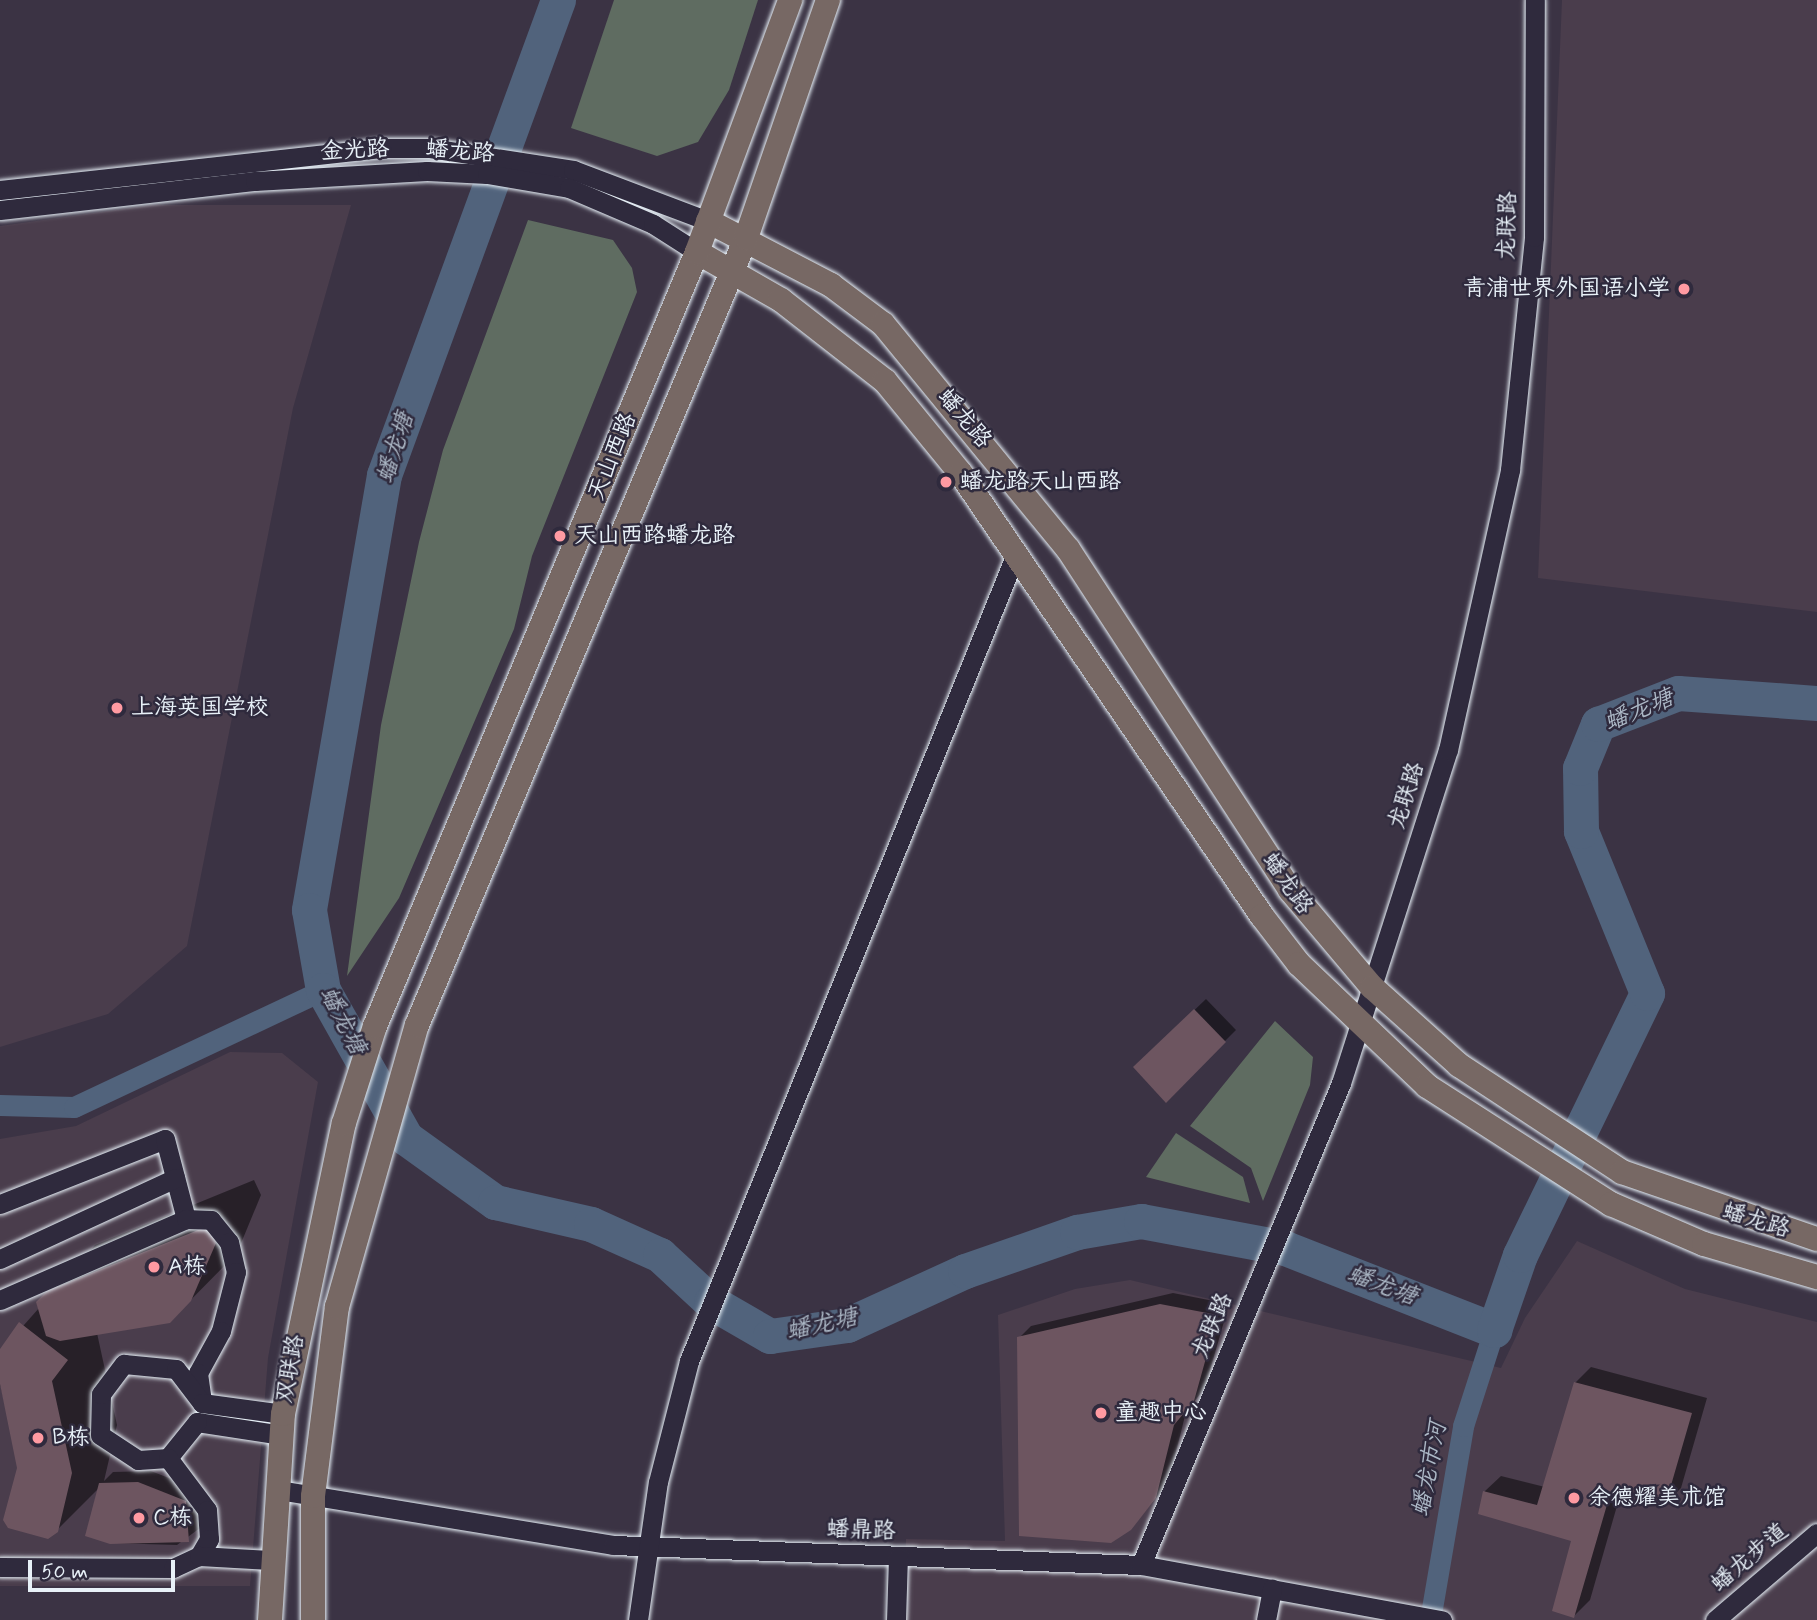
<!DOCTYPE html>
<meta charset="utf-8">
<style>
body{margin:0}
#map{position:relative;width:1817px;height:1620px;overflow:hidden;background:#3b3344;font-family:Mynerve,"LXGW WenKai TC",sans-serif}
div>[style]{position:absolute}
.built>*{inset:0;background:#4a3d4c}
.green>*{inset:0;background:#5f6c61}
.shadow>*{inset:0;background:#0007}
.canal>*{height:21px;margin:-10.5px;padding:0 10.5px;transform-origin:10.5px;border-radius:10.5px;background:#51637c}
.river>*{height:35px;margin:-17.5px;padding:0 17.5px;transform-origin:17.5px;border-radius:17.5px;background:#51637c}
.building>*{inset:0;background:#6d5560}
.roads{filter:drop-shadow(0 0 2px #e8f1f8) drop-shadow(0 0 2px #e8f1f8)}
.minor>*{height:19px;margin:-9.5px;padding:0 9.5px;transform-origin:9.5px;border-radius:9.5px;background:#2f2a3d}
.major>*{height:24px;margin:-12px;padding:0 12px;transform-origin:12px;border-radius:12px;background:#776864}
.dots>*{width:19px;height:19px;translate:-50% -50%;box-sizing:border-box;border:4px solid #2f2a3d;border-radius:50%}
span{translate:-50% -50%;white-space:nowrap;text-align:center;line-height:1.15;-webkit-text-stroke:5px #2f2a3d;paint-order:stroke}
.street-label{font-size:23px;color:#e8f1f8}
.poi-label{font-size:23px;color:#e8f1f8}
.right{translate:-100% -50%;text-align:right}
.left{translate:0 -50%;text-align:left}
.water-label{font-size:24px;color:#acb8c6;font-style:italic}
.scale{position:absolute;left:28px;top:1560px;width:147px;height:32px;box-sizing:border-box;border:4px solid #e8f1f8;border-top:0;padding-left:9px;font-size:21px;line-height:24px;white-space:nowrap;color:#e8f1f8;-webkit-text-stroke:5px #2f2a3d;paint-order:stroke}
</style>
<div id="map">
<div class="built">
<i style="clip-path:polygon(1562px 0,1817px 0,1817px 612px,1538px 578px)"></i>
<i style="clip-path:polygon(151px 205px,351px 205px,293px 408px,187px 946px,108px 1014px,0 1047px,0 226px)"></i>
<i style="clip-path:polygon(230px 1052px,282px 1053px,318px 1082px,268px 1358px,250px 1586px,0 1586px,0 1139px,76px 1126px)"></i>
<i style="clip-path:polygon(1577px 1241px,1685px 1289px,1817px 1322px,1817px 1620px,903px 1620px,906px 1539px,1005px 1541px,998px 1315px,1075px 1289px,1130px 1280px,1501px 1368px,1525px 1318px)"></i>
</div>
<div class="green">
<i style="clip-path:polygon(614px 0,758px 0,729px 90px,698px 142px,657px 156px,571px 128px)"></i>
<i style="clip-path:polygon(528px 220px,613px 240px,632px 268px,637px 292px,532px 556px,514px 629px,399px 898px,347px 976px,381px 725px,419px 542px,443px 450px)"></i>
<i style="clip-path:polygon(1275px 1021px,1313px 1057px,1310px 1085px,1263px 1201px,1251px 1168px,1190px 1126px)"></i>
<i style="clip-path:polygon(1176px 1133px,1243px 1177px,1250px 1203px,1146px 1177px)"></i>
</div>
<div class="shadow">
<i style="clip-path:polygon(1206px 999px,1236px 1030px,1166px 1100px,1135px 1067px)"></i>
<i style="clip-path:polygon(254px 1180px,261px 1195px,237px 1253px,170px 1321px,97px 1333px,117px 1425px,104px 1481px,113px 1472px,151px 1471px,197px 1489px,200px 1528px,177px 1545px,110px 1543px,100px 1487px,56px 1531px,19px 1468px,0 1383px,0 1352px,95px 1245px)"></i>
<i style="clip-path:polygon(1173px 1293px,1229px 1304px,1205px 1388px,1186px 1412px,1168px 1484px,1130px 1529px,1019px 1338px,1031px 1326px)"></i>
<i style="clip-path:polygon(1591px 1367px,1707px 1398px,1681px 1488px,1665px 1504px,1621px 1492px,1590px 1600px,1574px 1616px,1573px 1540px,1480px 1512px,1485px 1491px,1501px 1476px,1545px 1487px,1575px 1383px)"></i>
</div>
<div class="canal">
<i style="left:0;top:1105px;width:74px;rotate:1.5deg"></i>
<i style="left:74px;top:1107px;width:275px;rotate:-25.2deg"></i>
<i style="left:1430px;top:1620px;width:197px;rotate:-80.3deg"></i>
<i style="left:1463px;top:1426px;width:101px;rotate:-72.1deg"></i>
</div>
<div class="river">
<i style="left:558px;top:0;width:506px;rotate:110.12deg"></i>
<i style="left:384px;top:475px;width:441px;rotate:99.8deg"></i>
<i style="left:309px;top:910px;width:81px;rotate:80.1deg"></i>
<i style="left:323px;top:990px;width:170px;rotate:60.7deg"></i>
<i style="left:406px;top:1138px;width:110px;rotate:35.7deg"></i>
<i style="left:495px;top:1202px;width:98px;rotate:12.9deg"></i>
<i style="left:591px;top:1224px;width:76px;rotate:24.2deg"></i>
<i style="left:660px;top:1255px;width:69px;rotate:42.7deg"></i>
<i style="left:711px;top:1302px;width:68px;rotate:30deg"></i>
<i style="left:770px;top:1336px;width:78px;rotate:-8.1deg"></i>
<i style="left:847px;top:1325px;width:130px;rotate:-24.6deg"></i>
<i style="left:965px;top:1271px;width:119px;rotate:-19.2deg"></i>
<i style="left:1077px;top:1232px;width:65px;rotate:-9.8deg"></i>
<i style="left:1141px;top:1221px;width:147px;rotate:10.6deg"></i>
<i style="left:1285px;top:1248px;width:225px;rotate:21.4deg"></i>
<i style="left:1494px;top:1330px;width:79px;rotate:-70.9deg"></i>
<i style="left:1520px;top:1255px;width:291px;rotate:-64.1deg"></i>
<i style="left:1647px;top:993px;width:175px;rotate:-112.2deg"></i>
<i style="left:1581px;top:831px;width:63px;rotate:-90.9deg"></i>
<i style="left:1580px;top:768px;width:48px;rotate:-67.8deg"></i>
<i style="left:1598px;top:724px;width:86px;rotate:-21.2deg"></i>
<i style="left:1678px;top:693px;width:139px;rotate:4.1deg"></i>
</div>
<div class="building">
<i style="clip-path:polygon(1194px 1009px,1226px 1042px,1166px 1103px,1133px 1067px)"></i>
<i style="clip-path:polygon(208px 1226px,216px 1243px,191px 1301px,170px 1323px,60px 1341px,46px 1336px,36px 1302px,47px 1291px)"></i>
<i style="clip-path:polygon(1160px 1304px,1218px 1315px,1194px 1401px,1174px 1425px,1156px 1498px,1131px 1530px,1111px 1543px,1019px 1536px,1017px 1337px)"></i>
<i style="clip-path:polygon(19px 1322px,68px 1360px,52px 1381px,72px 1473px,58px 1532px,48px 1539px,8px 1528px,3px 1520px,17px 1468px,0 1384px,0 1349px)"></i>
<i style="clip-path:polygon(1574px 1382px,1692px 1413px,1665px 1506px,1611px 1491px,1574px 1618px,1552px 1611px,1571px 1541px,1478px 1514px,1483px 1491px,1537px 1505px)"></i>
<i style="clip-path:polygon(138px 1482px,186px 1501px,189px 1542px,110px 1544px,85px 1536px,99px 1483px)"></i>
</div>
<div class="roads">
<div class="minor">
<i style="left:0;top:190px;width:383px;rotate:-6.3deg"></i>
<i style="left:381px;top:148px;width:49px"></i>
<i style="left:430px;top:148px;width:145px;rotate:8.7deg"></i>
<i style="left:573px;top:170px;width:144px;rotate:20.7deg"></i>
<i style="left:0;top:210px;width:257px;rotate:-6.5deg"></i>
<i style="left:255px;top:181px;width:172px;rotate:-3.3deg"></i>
<i style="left:427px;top:171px;width:60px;rotate:2.9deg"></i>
<i style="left:487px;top:174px;width:83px;rotate:9.7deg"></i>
<i style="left:569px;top:188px;width:91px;rotate:23.2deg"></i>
<i style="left:653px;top:224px;width:52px;rotate:32.5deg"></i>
<i style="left:0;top:1204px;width:177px;rotate:-21.5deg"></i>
<i style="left:165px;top:1139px;width:83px;rotate:75.3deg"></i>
<i style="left:0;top:1259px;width:193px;rotate:-24.8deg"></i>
<i style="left:0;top:1300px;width:203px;rotate:-23.5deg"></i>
<i style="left:186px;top:1219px;width:25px;rotate:2deg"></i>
<i style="left:211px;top:1220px;width:28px;rotate:51deg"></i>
<i style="left:229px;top:1242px;width:31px;rotate:77deg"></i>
<i style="left:236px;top:1272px;width:61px;rotate:104.3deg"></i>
<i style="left:221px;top:1331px;width:48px;rotate:118.7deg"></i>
<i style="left:198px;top:1373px;width:30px;rotate:82deg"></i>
<i style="left:282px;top:1435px;width:86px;rotate:-171.3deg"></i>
<i style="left:197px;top:1422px;width:46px;rotate:128.9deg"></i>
<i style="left:168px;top:1458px;width:30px;rotate:176deg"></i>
<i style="left:138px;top:1460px;width:45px;rotate:-146.7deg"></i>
<i style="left:100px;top:1435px;width:41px;rotate:-88.6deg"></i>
<i style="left:101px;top:1394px;width:38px;rotate:-53deg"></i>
<i style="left:124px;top:1364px;width:52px;rotate:5.5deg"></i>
<i style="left:176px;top:1369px;width:43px;rotate:52.6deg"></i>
<i style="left:202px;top:1403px;width:82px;rotate:7.7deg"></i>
<i style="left:168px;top:1458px;width:65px;rotate:53.1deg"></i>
<i style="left:207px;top:1510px;width:29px;rotate:86deg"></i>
<i style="left:209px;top:1539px;width:20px;rotate:120deg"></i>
<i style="left:278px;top:1490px;width:339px;rotate:9.3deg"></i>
<i style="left:613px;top:1545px;width:528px;rotate:2.17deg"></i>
<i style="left:1141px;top:1565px;width:306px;rotate:10.4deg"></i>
<i style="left:1141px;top:1565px;width:522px;rotate:-67.46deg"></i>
<i style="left:1341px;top:1083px;width:350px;rotate:-72.2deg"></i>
<i style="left:1448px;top:750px;width:287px;rotate:-77.5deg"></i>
<i style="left:1510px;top:470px;width:234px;rotate:-84.1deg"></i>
<i style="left:1534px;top:237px;width:237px;rotate:-89.8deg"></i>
<i style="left:0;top:1567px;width:173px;rotate:0.3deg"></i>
<i style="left:173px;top:1568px;width:29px;rotate:-25deg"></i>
<i style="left:199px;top:1556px;width:71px;rotate:3.2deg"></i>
<i style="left:638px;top:1620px;width:139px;rotate:-81.8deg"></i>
<i style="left:658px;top:1482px;width:125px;rotate:-75.6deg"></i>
<i style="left:689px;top:1361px;width:869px;rotate:-67.95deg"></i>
<i style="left:896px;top:1620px;width:63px;rotate:-88.2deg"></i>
<i style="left:1266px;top:1620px;width:32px;rotate:-79deg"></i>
<i style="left:1715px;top:1620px;width:134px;rotate:-40.5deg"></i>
</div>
<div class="major">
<i style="left:708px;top:221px;width:139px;rotate:27.5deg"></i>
<i style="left:831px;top:285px;width:65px;rotate:36.9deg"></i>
<i style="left:883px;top:324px;width:291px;rotate:50.6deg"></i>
<i style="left:1068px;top:549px;width:407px;rotate:56.9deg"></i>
<i style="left:1290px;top:890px;width:127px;rotate:49.8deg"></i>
<i style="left:1372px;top:987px;width:117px;rotate:41.9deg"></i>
<i style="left:1459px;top:1065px;width:195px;rotate:33.3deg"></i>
<i style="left:1622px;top:1172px;width:206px;rotate:19deg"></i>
<i style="left:697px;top:252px;width:97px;rotate:29.7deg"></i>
<i style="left:781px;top:300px;width:132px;rotate:37.9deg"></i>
<i style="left:885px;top:381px;width:120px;rotate:50.7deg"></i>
<i style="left:961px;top:474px;width:535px;rotate:55.75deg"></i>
<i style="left:1262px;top:916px;width:61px;rotate:52.4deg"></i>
<i style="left:1299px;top:964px;width:177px;rotate:43.6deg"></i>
<i style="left:1427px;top:1086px;width:219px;rotate:32.7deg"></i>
<i style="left:1611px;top:1204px;width:101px;rotate:23.3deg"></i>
<i style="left:1704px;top:1244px;width:118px;rotate:16.3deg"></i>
<i style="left:270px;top:1620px;width:206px;rotate:-86.4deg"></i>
<i style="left:283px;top:1414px;width:297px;rotate:-78.2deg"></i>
<i style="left:344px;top:1123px;width:102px;rotate:-72.3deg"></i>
<i style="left:375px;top:1026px;width:838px;rotate:-67.41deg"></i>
<i style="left:697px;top:252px;width:269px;rotate:-69.7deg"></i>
<i style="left:313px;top:1620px;width:124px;rotate:-90deg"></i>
<i style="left:313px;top:1496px;width:191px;rotate:-82.8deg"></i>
<i style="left:337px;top:1307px;width:293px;rotate:-74.2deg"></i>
<i style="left:417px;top:1025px;width:853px;rotate:-67.31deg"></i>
<i style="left:746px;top:238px;width:252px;rotate:-71deg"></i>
</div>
</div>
<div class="dots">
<i style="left:1684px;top:289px;background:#ff9aa2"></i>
<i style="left:946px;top:482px;background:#ff9aa2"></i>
<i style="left:560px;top:536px;background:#ff9aa2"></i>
<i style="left:117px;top:708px;background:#ff9aa2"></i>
<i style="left:154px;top:1267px;background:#ff9aa2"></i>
<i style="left:1101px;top:1413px;background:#ff9aa2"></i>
<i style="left:38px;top:1438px;background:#ff9aa2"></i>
<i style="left:1574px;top:1498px;background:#ff9aa2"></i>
<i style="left:139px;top:1518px;background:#ff9aa2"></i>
</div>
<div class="street-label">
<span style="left:355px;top:151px;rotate:-3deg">金光路</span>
<span style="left:460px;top:152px;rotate:5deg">蟠龙路</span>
<span style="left:1508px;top:226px;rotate:-88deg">龙联路</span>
<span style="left:964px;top:419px;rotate:50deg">蟠龙路</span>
<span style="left:613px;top:457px;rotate:-68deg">天山西路</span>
<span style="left:1407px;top:796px;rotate:-72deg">龙联路</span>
<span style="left:1287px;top:884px;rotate:55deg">蟠龙路</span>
<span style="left:1756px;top:1221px;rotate:17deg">蟠龙路</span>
<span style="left:1213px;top:1326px;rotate:-67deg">龙联路</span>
<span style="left:291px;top:1369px;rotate:-80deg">双联路</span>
<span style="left:861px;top:1531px;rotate:2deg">蟠鼎路</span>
<span style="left:1750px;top:1558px;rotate:-40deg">蟠龙步道</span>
</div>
<div class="poi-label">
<span class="right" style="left:1670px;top:289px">青浦世界外国语小学</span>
<span class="left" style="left:960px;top:482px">蟠龙路天山西路</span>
<span class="left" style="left:574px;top:536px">天山西路蟠龙路</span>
<span class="left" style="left:131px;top:708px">上海英国学校</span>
<span class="left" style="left:168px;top:1267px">A栋</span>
<span class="left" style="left:1115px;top:1413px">童趣中心</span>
<span class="left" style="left:52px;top:1438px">B栋</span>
<span class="left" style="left:1588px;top:1498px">余德耀美术馆</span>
<span class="left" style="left:153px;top:1518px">C栋</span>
</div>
<div class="water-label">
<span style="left:396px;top:448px;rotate:-72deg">蟠龙塘</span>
<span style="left:1639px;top:711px;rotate:-22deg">蟠龙塘</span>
<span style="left:342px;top:1021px;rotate:63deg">蟠龙塘</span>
<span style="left:1382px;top:1286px;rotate:21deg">蟠龙塘</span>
<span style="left:822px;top:1325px;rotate:-12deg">蟠龙塘</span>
<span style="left:1430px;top:1469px;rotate:-79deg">蟠龙市河</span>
</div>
<div class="scale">50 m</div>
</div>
